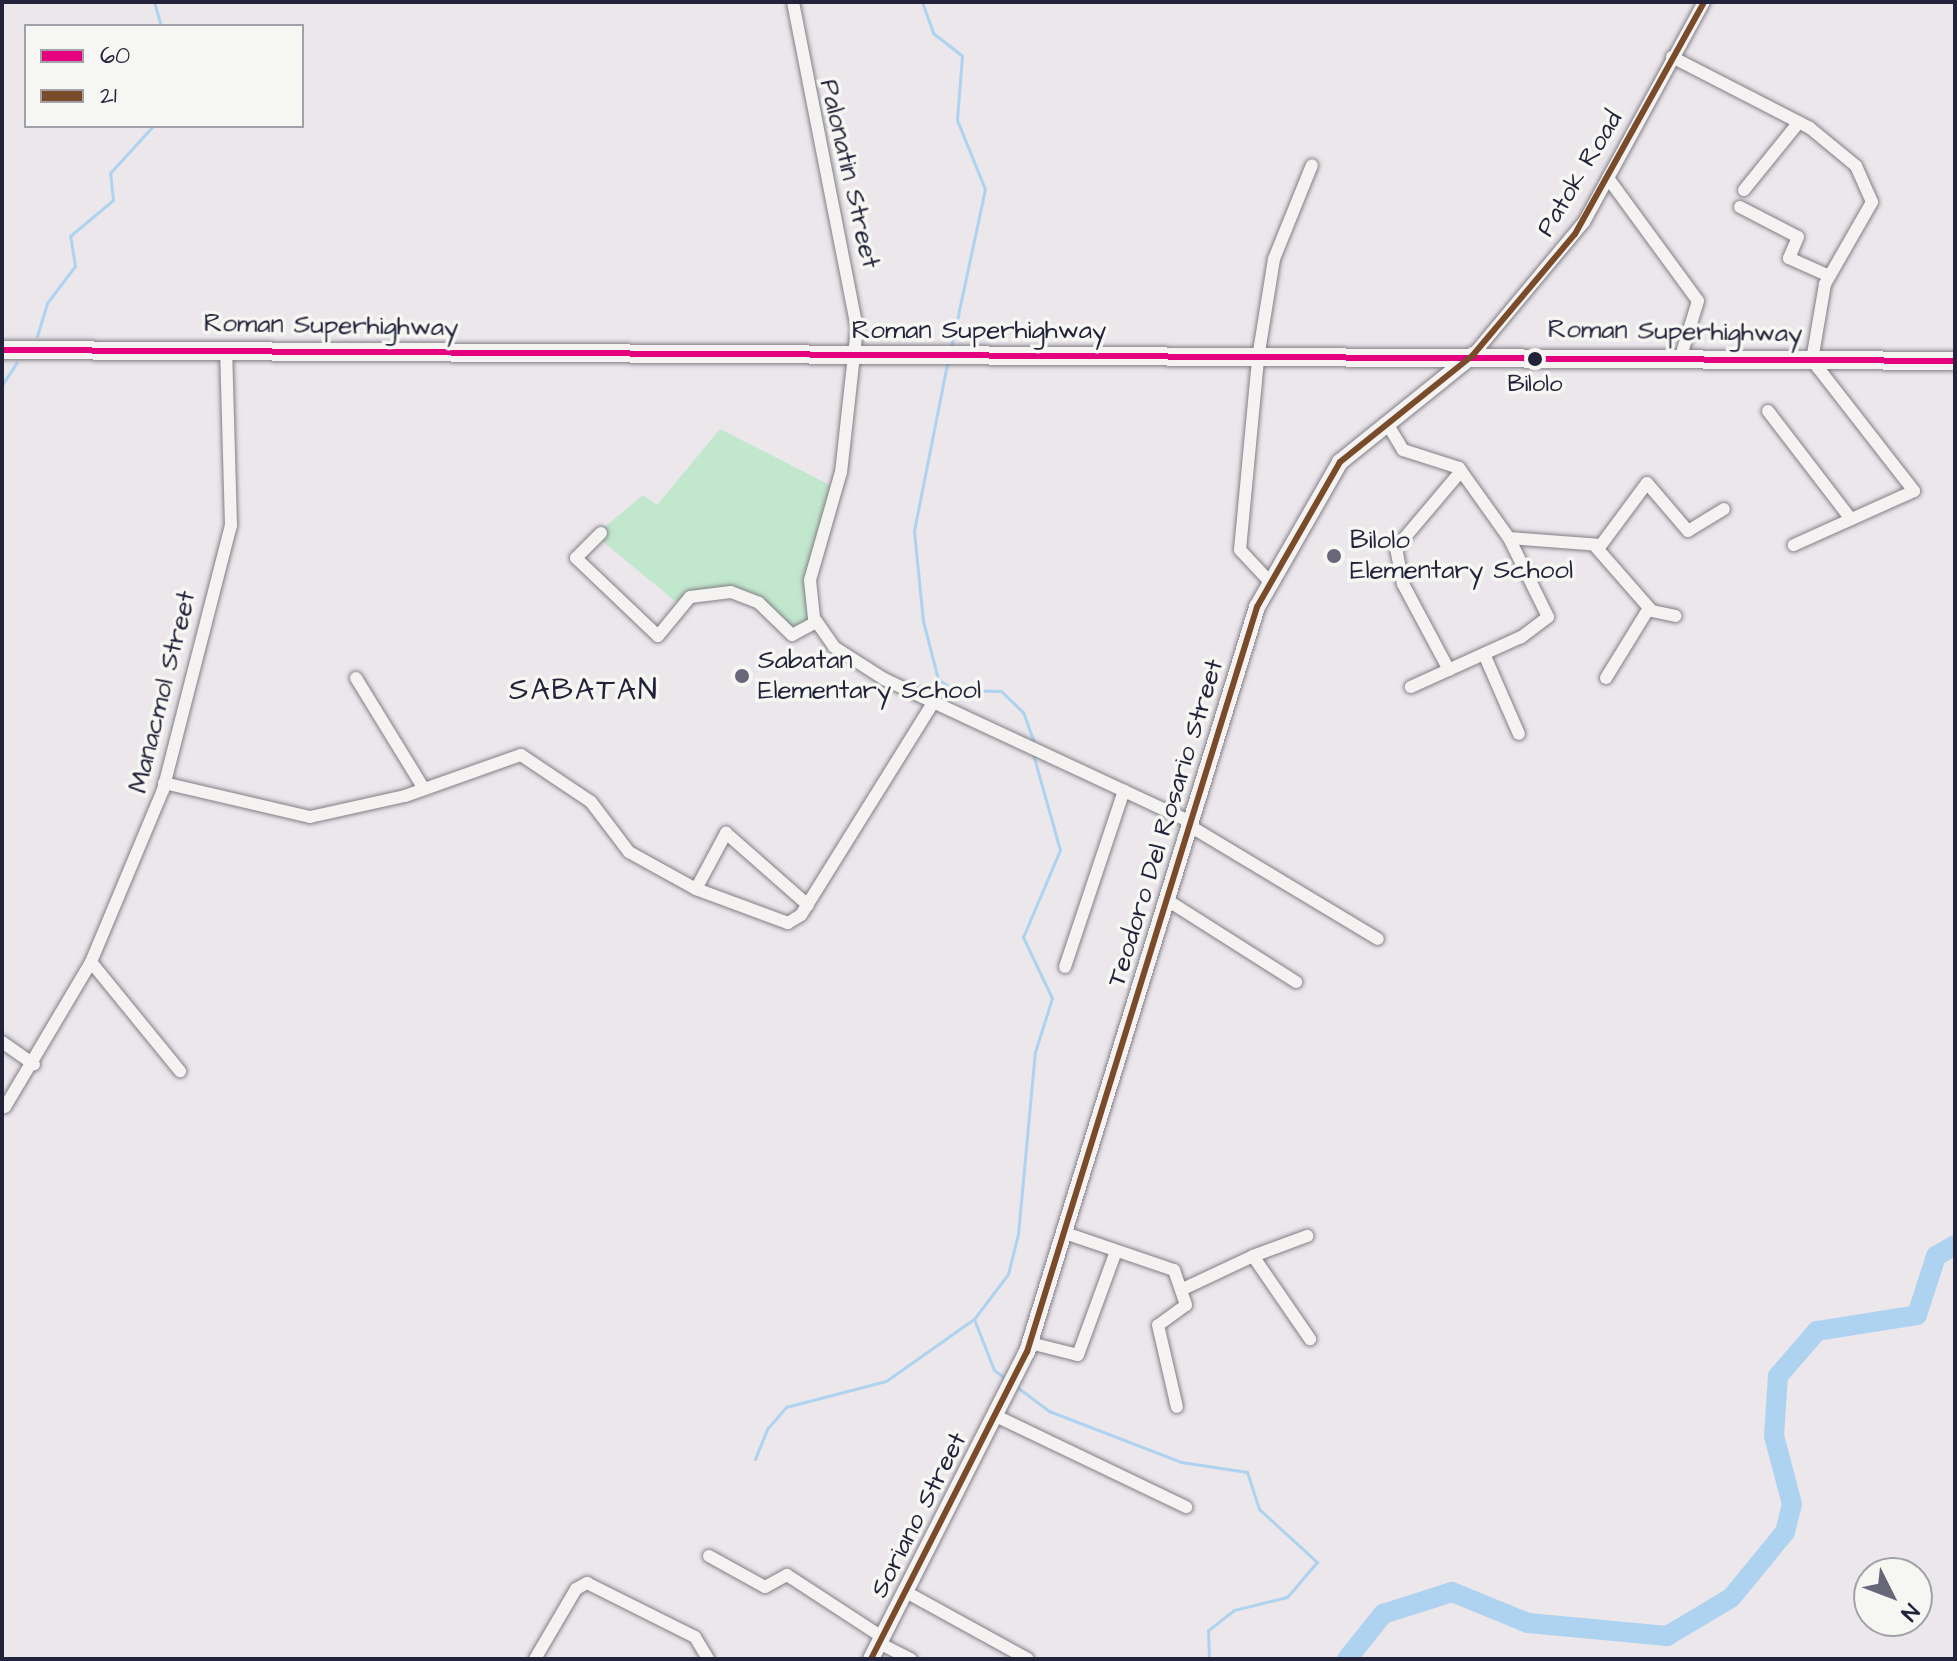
<!DOCTYPE html>
<style>
body{margin:0}
#map{position:relative;width:1957px;height:1661px;overflow:hidden;background:#ebe7eb;font-family:"Architects Daughter",sans-serif}
div>[style]{position:absolute}
.green>*{inset:0;background:#c1e7cd}
.stream>*{height:3px;margin:-1.5px;padding:0 1.5px;transform-origin:1.5px;border-radius:1.5px;background:#aed3f1}
.river>*{height:20px;margin:-10px;padding:0 10px;transform-origin:10px;border-radius:10px;background:#aed3f1}
.roads{filter:drop-shadow(0 0 2px #817f86) drop-shadow(0 0 2px #817f86)}
.minor>*{height:12px;margin:-6px;padding:0 6px;transform-origin:6px;border-radius:6px;background:#f4f3f2}
.secondary>*{height:16px;margin:-8px;padding:0 8px;transform-origin:8px;border-radius:8px;background:#f4f3f2}
.primary>*{height:18px;margin:-9px;padding:0 9px;transform-origin:9px;border-radius:9px;background:#f4f3f2}
.bus-1>*{height:6px;margin:-3px;padding:0 3px;transform-origin:3px;border-radius:3px;background:#e5007d}
.bus-2>*{height:6px;margin:-3px;padding:0 3px;transform-origin:3px;border-radius:3px;background:#7a4b2a}
.dots>*{width:22px;height:22px;translate:-50% -50%;box-sizing:border-box;border:4px solid #f6f6f2;border-radius:50%}
span{translate:-50% -50%;white-space:nowrap;text-align:center;line-height:1.15;-webkit-text-stroke:7px #f6f6f2;paint-order:stroke}
.bus-label{font-size:24px;color:#22223b}
.street-label{font-size:26px;color:#22223b}
.poi-label{font-size:26px;color:#22223b}
.left{translate:0 -50%;text-align:left}
.quarter-label{font-size:30px;color:#22223b;letter-spacing:2px}
.frame{position:absolute;inset:0;border:4px solid #22223b;pointer-events:none}
.legend{position:absolute;left:24px;top:24px;width:280px;height:104px;box-sizing:border-box;background:#f6f6f2;border:2px solid #a1a1a9;margin:0;padding:10px 14px;list-style:none;font-size:24px;color:#22223b}
.legend li{display:flex;align-items:center;gap:16px;height:40px}
.legend b{width:40px;border:2px solid #a1a1a9}
.north{position:absolute;left:1853px;top:1557px;width:80px;height:80px;box-sizing:border-box;background:#f6f6f2;border:2px solid #a1a1a9;border-radius:50%;rotate:132deg;font-size:22px;font-weight:700;line-height:32px;text-align:center;color:#22223b}
.north::after{content:'';display:block;margin:auto;width:28px;height:36px;background:#686779;clip-path:polygon(50% 0,100% 100%,50% 72%,0 100%)}
</style>
<div id="map">
<div class="green">
<i style="clip-path:polygon(720px 429px,832px 486px,817px 540px,812px 622px,792px 633px,733px 587px,681px 606px,595px 535px,643px 495px,657px 505px)"></i>
</div>
<div class="stream">
<i style="left:154px;top:2px;width:25px;rotate:74deg"></i>
<i style="left:922px;top:2px;width:33px;rotate:70deg"></i>
<i style="left:933px;top:33px;width:37px;rotate:38deg"></i>
<i style="left:962px;top:56px;width:64px;rotate:94.5deg"></i>
<i style="left:957px;top:120px;width:74px;rotate:67.9deg"></i>
<i style="left:985px;top:189px;width:163px;rotate:102.1deg"></i>
<i style="left:37px;top:336px;width:34px;rotate:-73deg"></i>
<i style="left:47px;top:303px;width:46px;rotate:-52.9deg"></i>
<i style="left:75px;top:266px;width:30px;rotate:-99deg"></i>
<i style="left:70px;top:236px;width:56px;rotate:-39.9deg"></i>
<i style="left:113px;top:200px;width:27px;rotate:-96deg"></i>
<i style="left:110px;top:173px;width:64px;rotate:-47.5deg"></i>
<i style="left:947px;top:364px;width:170px;rotate:101.2deg"></i>
<i style="left:914px;top:531px;width:90px;rotate:84.3deg"></i>
<i style="left:923px;top:621px;width:60px;rotate:75.5deg"></i>
<i style="left:938px;top:679px;width:19px;rotate:36deg"></i>
<i style="left:953px;top:690px;width:48px;rotate:1.2deg"></i>
<i style="left:1001px;top:691px;width:30px;rotate:44deg"></i>
<i style="left:1023px;top:712px;width:33px;rotate:70deg"></i>
<i style="left:2px;top:385px;width:27px;rotate:-57deg"></i>
<i style="left:974px;top:1319px;width:55px;rotate:68.6deg"></i>
<i style="left:994px;top:1370px;width:17px;rotate:36deg"></i>
<i style="left:1017px;top:1387px;width:40px;rotate:37deg"></i>
<i style="left:1049px;top:1411px;width:142px;rotate:21.1deg"></i>
<i style="left:1181px;top:1462px;width:67px;rotate:8.6deg"></i>
<i style="left:1247px;top:1472px;width:39px;rotate:72deg"></i>
<i style="left:1259px;top:1509px;width:79px;rotate:42.4deg"></i>
<i style="left:1317px;top:1562px;width:46px;rotate:130.6deg"></i>
<i style="left:1287px;top:1597px;width:55px;rotate:166.2deg"></i>
<i style="left:1234px;top:1610px;width:33px;rotate:142deg"></i>
<i style="left:1208px;top:1630px;width:29px;rotate:88deg"></i>
<i style="left:755px;top:1459px;width:32px;rotate:-68deg"></i>
<i style="left:767px;top:1429px;width:29px;rotate:-49deg"></i>
<i style="left:786px;top:1407px;width:103px;rotate:-14.6deg"></i>
<i style="left:886px;top:1381px;width:108px;rotate:-35.2deg"></i>
<i style="left:974px;top:1319px;width:56px;rotate:-52.9deg"></i>
<i style="left:1008px;top:1274px;width:41px;rotate:-76deg"></i>
<i style="left:1018px;top:1234px;width:183px;rotate:-84.7deg"></i>
<i style="left:1035px;top:1052px;width:57px;rotate:-72.5deg"></i>
<i style="left:1052px;top:998px;width:68px;rotate:-115.4deg"></i>
<i style="left:1023px;top:937px;width:95px;rotate:-67deg"></i>
<i style="left:1060px;top:850px;width:100px;rotate:-105.7deg"></i>
</div>
<div class="river">
<i style="left:1347px;top:1659px;width:58px;rotate:-51.3deg"></i>
<i style="left:1383px;top:1614px;width:72px;rotate:-17.7deg"></i>
<i style="left:1452px;top:1592px;width:82px;rotate:22.2deg"></i>
<i style="left:1528px;top:1623px;width:140px;rotate:5.3deg"></i>
<i style="left:1667px;top:1636px;width:74px;rotate:-30.7deg"></i>
<i style="left:1731px;top:1598px;width:85px;rotate:-50.7deg"></i>
<i style="left:1785px;top:1532px;width:29px;rotate:-76deg"></i>
<i style="left:1792px;top:1504px;width:70px;rotate:-104.8deg"></i>
<i style="left:1774px;top:1436px;width:60px;rotate:-86.2deg"></i>
<i style="left:1778px;top:1376px;width:60px;rotate:-49.1deg"></i>
<i style="left:1817px;top:1331px;width:101px;rotate:-9.1deg"></i>
<i style="left:1917px;top:1315px;width:62px;rotate:-72.1deg"></i>
<i style="left:1936px;top:1256px;width:22px;rotate:-30deg"></i>
</div>
<div class="roads">
<div class="minor">
<i style="left:793px;top:2px;width:332px;rotate:78.9deg"></i>
<i style="left:857px;top:328px;width:145px;rotate:96.3deg"></i>
<i style="left:841px;top:472px;width:112px;rotate:106deg"></i>
<i style="left:810px;top:580px;width:38px;rotate:84deg"></i>
<i style="left:814px;top:618px;width:35px;rotate:55deg"></i>
<i style="left:834px;top:647px;width:59px;rotate:32.6deg"></i>
<i style="left:884px;top:679px;width:339px;rotate:25deg"></i>
<i style="left:1672px;top:57px;width:155px;rotate:27.2deg"></i>
<i style="left:1810px;top:128px;width:60px;rotate:39.6deg"></i>
<i style="left:1856px;top:166px;width:39px;rotate:66deg"></i>
<i style="left:1872px;top:202px;width:95px;rotate:119.8deg"></i>
<i style="left:1825px;top:284px;width:77px;rotate:99.7deg"></i>
<i style="left:1812px;top:360px;width:166px;rotate:52.1deg"></i>
<i style="left:1914px;top:491px;width:132px;rotate:155.8deg"></i>
<i style="left:1608px;top:178px;width:152px;rotate:53.8deg"></i>
<i style="left:1698px;top:301px;width:61px;rotate:107.2deg"></i>
<i style="left:1744px;top:190px;width:87px;rotate:-51deg"></i>
<i style="left:1740px;top:207px;width:65px;rotate:27.3deg"></i>
<i style="left:1798px;top:237px;width:23px;rotate:113deg"></i>
<i style="left:1789px;top:258px;width:44px;rotate:24.2deg"></i>
<i style="left:1473px;top:355px;width:173px;rotate:-50.2deg"></i>
<i style="left:1584px;top:222px;width:251px;rotate:-61.4deg"></i>
<i style="left:1768px;top:411px;width:136px;rotate:52.5deg"></i>
<i style="left:1388px;top:425px;width:29px;rotate:59deg"></i>
<i style="left:1403px;top:450px;width:59px;rotate:17.8deg"></i>
<i style="left:1459px;top:468px;width:86px;rotate:54.5deg"></i>
<i style="left:1509px;top:538px;width:88px;rotate:63.7deg"></i>
<i style="left:1548px;top:617px;width:34px;rotate:143deg"></i>
<i style="left:1521px;top:637px;width:121px;rotate:155.6deg"></i>
<i style="left:601px;top:533px;width:35px;rotate:135deg"></i>
<i style="left:576px;top:558px;width:113px;rotate:43.6deg"></i>
<i style="left:658px;top:636px;width:50px;rotate:-50.6deg"></i>
<i style="left:690px;top:597px;width:41px;rotate:-7deg"></i>
<i style="left:731px;top:592px;width:30px;rotate:21deg"></i>
<i style="left:759px;top:603px;width:46px;rotate:44.1deg"></i>
<i style="left:792px;top:635px;width:27px;rotate:-28deg"></i>
<i style="left:1509px;top:538px;width:92px;rotate:4.4deg"></i>
<i style="left:1601px;top:545px;width:77px;rotate:-53.4deg"></i>
<i style="left:1647px;top:483px;width:63px;rotate:49.5deg"></i>
<i style="left:1688px;top:531px;width:42px;rotate:-31.4deg"></i>
<i style="left:1595px;top:546px;width:86px;rotate:48.8deg"></i>
<i style="left:1652px;top:611px;width:24px;rotate:12deg"></i>
<i style="left:1271px;top:583px;width:45px;rotate:-133.2deg"></i>
<i style="left:1240px;top:550px;width:193px;rotate:-84.6deg"></i>
<i style="left:1258px;top:358px;width:100px;rotate:-80.8deg"></i>
<i style="left:1274px;top:259px;width:101px;rotate:-68deg"></i>
<i style="left:1484px;top:654px;width:87px;rotate:66.4deg"></i>
<i style="left:1449px;top:670px;width:98px;rotate:-118.1deg"></i>
<i style="left:1403px;top:584px;width:37px;rotate:-101deg"></i>
<i style="left:1396px;top:548px;width:101px;rotate:-49.8deg"></i>
<i style="left:356px;top:678px;width:130px;rotate:58.5deg"></i>
<i style="left:1606px;top:678px;width:82px;rotate:-58.4deg"></i>
<i style="left:164px;top:783px;width:150px;rotate:13.1deg"></i>
<i style="left:310px;top:817px;width:97px;rotate:-12.5deg"></i>
<i style="left:405px;top:796px;width:123px;rotate:-19.5deg"></i>
<i style="left:521px;top:755px;width:84px;rotate:33.9deg"></i>
<i style="left:591px;top:802px;width:63px;rotate:52.8deg"></i>
<i style="left:629px;top:852px;width:77px;rotate:28.9deg"></i>
<i style="left:696px;top:889px;width:98px;rotate:20.3deg"></i>
<i style="left:788px;top:923px;width:15px;rotate:-32deg"></i>
<i style="left:801px;top:915px;width:250px;rotate:-58.1deg"></i>
<i style="left:1190px;top:826px;width:219px;rotate:31deg"></i>
<i style="left:696px;top:889px;width:64px;rotate:-61.8deg"></i>
<i style="left:726px;top:833px;width:109px;rotate:41.3deg"></i>
<i style="left:1167px;top:900px;width:153px;rotate:32.4deg"></i>
<i style="left:91px;top:962px;width:141px;rotate:50.8deg"></i>
<i style="left:1065px;top:967px;width:186px;rotate:-71.5deg"></i>
<i style="left:2px;top:1042px;width:39px;rotate:35deg"></i>
<i style="left:5px;top:1107px;width:169px;rotate:-59.3deg"></i>
<i style="left:91px;top:962px;width:186px;rotate:-67.3deg"></i>
<i style="left:163px;top:790px;width:273px;rotate:-75.6deg"></i>
<i style="left:231px;top:526px;width:175px;rotate:-91.6deg"></i>
<i style="left:1068px;top:1234px;width:112px;rotate:18.8deg"></i>
<i style="left:1174px;top:1270px;width:37px;rotate:71deg"></i>
<i style="left:1186px;top:1305px;width:34px;rotate:144deg"></i>
<i style="left:1158px;top:1325px;width:84px;rotate:77deg"></i>
<i style="left:1253px;top:1256px;width:58px;rotate:-20.3deg"></i>
<i style="left:1185px;top:1288px;width:75px;rotate:-25.2deg"></i>
<i style="left:1253px;top:1256px;width:101px;rotate:55.5deg"></i>
<i style="left:1030px;top:1343px;width:49px;rotate:14deg"></i>
<i style="left:1078px;top:1355px;width:108px;rotate:-69.9deg"></i>
<i style="left:996px;top:1416px;width:211px;rotate:25.6deg"></i>
<i style="left:709px;top:1556px;width:64px;rotate:29deg"></i>
<i style="left:765px;top:1587px;width:25px;rotate:-29deg"></i>
<i style="left:787px;top:1575px;width:113px;rotate:33.1deg"></i>
<i style="left:906px;top:1592px;width:139px;rotate:28.8deg"></i>
<i style="left:879px;top:1643px;width:36px;rotate:27deg"></i>
<i style="left:535px;top:1659px;width:81px;rotate:-59.6deg"></i>
<i style="left:576px;top:1589px;width:13px;rotate:-29deg"></i>
<i style="left:587px;top:1583px;width:121px;rotate:26.6deg"></i>
<i style="left:695px;top:1637px;width:26px;rotate:59deg"></i>
</div>
<div class="secondary">
<i style="left:871px;top:1659px;width:344px;rotate:-63.1deg"></i>
<i style="left:1027px;top:1352px;width:780px;rotate:-72.84deg"></i>
<i style="left:1257px;top:607px;width:167px;rotate:-60.2deg"></i>
<i style="left:1340px;top:462px;width:171px;rotate:-38.8deg"></i>
</div>
<div class="primary">
<i style="left:2px;top:350px;width:1953px;rotate:0.32deg"></i>
</div>
</div>
<div class="bus-1">
<i style="left:2px;top:350px;width:1953px;rotate:0.32deg"></i>
</div>
<div class="bus-2">
<i style="left:871px;top:1659px;width:344px;rotate:-63.1deg"></i>
<i style="left:1027px;top:1352px;width:780px;rotate:-72.84deg"></i>
<i style="left:1257px;top:607px;width:167px;rotate:-60.2deg"></i>
<i style="left:1340px;top:462px;width:171px;rotate:-38.8deg"></i>
<i style="left:1473px;top:355px;width:158px;rotate:-49.9deg"></i>
<i style="left:1575px;top:234px;width:265px;rotate:-60.9deg"></i>
</div>
<div class="dots">
<i style="left:1535px;top:359px;background:#22223b"></i>
<i style="left:1334px;top:556px;background:#686779"></i>
<i style="left:742px;top:676px;background:#686779"></i>
</div>
<div class="bus-label">
<span style="left:1535px;top:385px">Bilolo</span>
</div>
<div class="street-label">
<span style="left:849px;top:174px;rotate:77deg">Palonatin Street</span>
<span style="left:1580px;top:174px;rotate:-59deg">Patok Road</span>
<span style="left:331px;top:326px;rotate:1deg">Roman Superhighway</span>
<span style="left:979px;top:331px">Roman Superhighway</span>
<span style="left:1675px;top:332px;rotate:1deg">Roman Superhighway</span>
<span style="left:163px;top:692px;rotate:-76deg">Manacmol Street</span>
<span style="left:1166px;top:823px;rotate:-73deg">Teodoro Del Rosario Street</span>
<span style="left:919px;top:1515px;rotate:-63deg">Soriano Street</span>
</div>
<div class="poi-label">
<span class="left" style="left:1350px;top:556px">Bilolo<br>Elementary School</span>
<span class="left" style="left:758px;top:676px">Sabatan<br>Elementary School</span>
</div>
<div class="quarter-label">
<span style="left:584px;top:690px">SABATAN</span>
</div>
<div class="frame"></div>
<ul class="legend">
<li><b style="height:10px;background:#e5007d"></b>60</li>
<li><b style="height:10px;background:#7a4b2a"></b>21</li>
</ul>
<div class="north">N</div>
</div>
